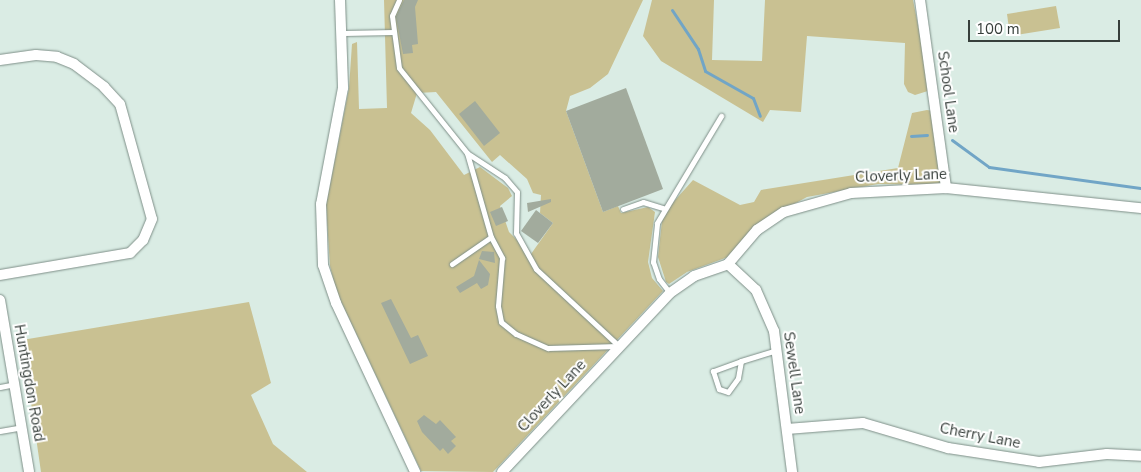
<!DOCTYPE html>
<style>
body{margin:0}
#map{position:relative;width:1141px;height:472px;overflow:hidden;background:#daece4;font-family:"Nunito Sans",sans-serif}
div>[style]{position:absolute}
.green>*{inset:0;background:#c9c192}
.stream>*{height:3px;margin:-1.5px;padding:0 1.5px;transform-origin:1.5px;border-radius:1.5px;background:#71a5c6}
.building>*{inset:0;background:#a2ab9d}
.roads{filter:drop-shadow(0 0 1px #7e8f88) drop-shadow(0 0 1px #7e8f88)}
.service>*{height:5px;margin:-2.5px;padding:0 2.5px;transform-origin:2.5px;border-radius:2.5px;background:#fff}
.minor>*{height:10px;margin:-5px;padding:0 5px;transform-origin:5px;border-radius:5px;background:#fff}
span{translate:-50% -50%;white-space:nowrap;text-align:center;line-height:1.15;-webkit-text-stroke:4px #fff;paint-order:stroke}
.street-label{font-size:15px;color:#373f3b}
.scale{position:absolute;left:968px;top:20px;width:152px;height:22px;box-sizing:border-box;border:2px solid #373f3b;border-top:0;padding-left:6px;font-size:15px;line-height:18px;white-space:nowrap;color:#373f3b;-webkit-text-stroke:4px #fff;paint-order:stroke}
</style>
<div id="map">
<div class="green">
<i style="clip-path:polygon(evenodd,384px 0,643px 0,608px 74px,590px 88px,570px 96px,566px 111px,603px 212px,618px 206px,621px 213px,648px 207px,655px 212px,648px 262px,652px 278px,663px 291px,493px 472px,421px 471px,336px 291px,330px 266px,326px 205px,349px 88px,352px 44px,357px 42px,359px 109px,387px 108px,384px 0,436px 92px,492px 162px,500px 155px,527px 179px,533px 193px,541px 195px,540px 213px,553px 223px,531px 254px,509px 232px,500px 206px,512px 196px,508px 188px,480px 167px,464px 175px,430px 130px,411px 113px,417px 93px,436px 92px)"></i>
<i style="clip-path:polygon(652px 0,714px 0,712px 60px,762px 61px,765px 0,913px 0,931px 90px,915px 95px,908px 92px,904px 84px,905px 43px,807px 36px,801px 112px,770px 110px,763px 122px,661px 61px,643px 36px)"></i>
<i style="clip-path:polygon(1056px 6px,1060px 28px,1010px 36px,1007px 14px)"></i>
<i style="clip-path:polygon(927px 110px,933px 111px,942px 185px,878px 184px,807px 197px,755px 225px,728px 257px,687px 272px,669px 284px,666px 282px,658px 257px,662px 221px,669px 207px,693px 180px,740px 205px,754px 202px,761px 190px,898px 168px,912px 113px)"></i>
<i style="clip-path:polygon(249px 302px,271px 383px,251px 395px,273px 444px,307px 472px,41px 472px,22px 340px)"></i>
</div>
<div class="stream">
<i style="left:672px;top:10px;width:47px;rotate:56.3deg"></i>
<i style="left:698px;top:49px;width:23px;rotate:72deg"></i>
<i style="left:705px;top:71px;width:55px;rotate:29.4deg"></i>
<i style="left:753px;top:98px;width:19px;rotate:69deg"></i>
<i style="left:911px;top:136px;width:16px;rotate:-4deg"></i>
<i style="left:952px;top:140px;width:46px;rotate:36.1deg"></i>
<i style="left:989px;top:167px;width:153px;rotate:7.9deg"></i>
</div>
<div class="building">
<i style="clip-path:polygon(404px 0,418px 0,415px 7px,418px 44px,412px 45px,413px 53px,403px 54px,396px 17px)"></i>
<i style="clip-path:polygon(626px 88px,663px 189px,603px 212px,566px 111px)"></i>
<i style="clip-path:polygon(475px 101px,500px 133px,484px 146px,459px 114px)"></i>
<i style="clip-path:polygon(551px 199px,551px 202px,528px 212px,527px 203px)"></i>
<i style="clip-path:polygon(502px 207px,508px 221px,496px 226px,490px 212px)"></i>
<i style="clip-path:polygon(536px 210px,553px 223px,538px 243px,521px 231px)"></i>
<i style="clip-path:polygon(482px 251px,494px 252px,495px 263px,479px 259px)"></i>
<i style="clip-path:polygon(479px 260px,490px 274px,488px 285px,481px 289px,477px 283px,460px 293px,456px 287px,474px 276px)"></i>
<i style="clip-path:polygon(391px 299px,411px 338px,418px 335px,428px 356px,410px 364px,381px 303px)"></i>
<i style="clip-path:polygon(424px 415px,436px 424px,440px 420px,456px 437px,451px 441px,456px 446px,448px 454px,443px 448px,440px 451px,422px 432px,417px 421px)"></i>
</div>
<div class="roads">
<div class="service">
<i style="left:399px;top:0;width:17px;rotate:114deg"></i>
<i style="left:392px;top:16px;width:52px;rotate:82.3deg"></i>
<i style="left:399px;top:68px;width:109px;rotate:51.3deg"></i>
<i style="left:467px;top:153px;width:45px;rotate:33.3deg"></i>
<i style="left:505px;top:178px;width:18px;rotate:49deg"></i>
<i style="left:517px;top:192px;width:41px;rotate:91.4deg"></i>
<i style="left:516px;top:233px;width:41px;rotate:60.9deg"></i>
<i style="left:536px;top:269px;width:113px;rotate:42.9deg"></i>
<i style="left:344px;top:33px;width:49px;rotate:-1.2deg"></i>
<i style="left:467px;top:153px;width:87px;rotate:74.1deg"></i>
<i style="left:491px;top:237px;width:24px;rotate:62deg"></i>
<i style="left:502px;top:258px;width:48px;rotate:94.8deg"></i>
<i style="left:498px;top:306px;width:16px;rotate:79deg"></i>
<i style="left:501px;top:322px;width:19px;rotate:39deg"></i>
<i style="left:516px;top:334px;width:35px;rotate:24deg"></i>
<i style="left:548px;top:348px;width:70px;rotate:-1.6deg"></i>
<i style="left:623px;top:209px;width:21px;rotate:-19deg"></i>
<i style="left:643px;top:202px;width:21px;rotate:17deg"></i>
<i style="left:452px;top:264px;width:47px;rotate:-34.7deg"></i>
<i style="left:670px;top:293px;width:18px;rotate:-128deg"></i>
<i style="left:659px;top:279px;width:18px;rotate:-109deg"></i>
<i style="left:653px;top:262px;width:39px;rotate:-84deg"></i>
<i style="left:657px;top:223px;width:125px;rotate:-59.1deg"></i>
<i style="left:741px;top:361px;width:30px;rotate:160deg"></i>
<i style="left:713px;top:371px;width:19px;rotate:72deg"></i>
<i style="left:719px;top:389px;width:9px;rotate:18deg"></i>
<i style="left:728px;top:392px;width:17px;rotate:-54deg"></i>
<i style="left:738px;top:378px;width:17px;rotate:-80deg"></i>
<i style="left:741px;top:361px;width:37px;rotate:-17deg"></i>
<i style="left:0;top:387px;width:15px;rotate:-11deg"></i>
<i style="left:0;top:431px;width:22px;rotate:-10deg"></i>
</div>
<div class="minor">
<i style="left:340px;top:0;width:88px;rotate:88deg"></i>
<i style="left:343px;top:88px;width:118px;rotate:100.7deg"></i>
<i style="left:321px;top:204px;width:61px;rotate:88.1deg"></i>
<i style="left:323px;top:265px;width:40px;rotate:71.1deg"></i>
<i style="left:336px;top:303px;width:187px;rotate:64.9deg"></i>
<i style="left:920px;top:0;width:190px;rotate:82.1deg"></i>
<i style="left:0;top:60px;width:36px;rotate:-8deg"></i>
<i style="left:36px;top:55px;width:21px;rotate:5deg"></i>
<i style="left:57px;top:57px;width:18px;rotate:22deg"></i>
<i style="left:74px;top:64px;width:38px;rotate:37deg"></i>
<i style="left:104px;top:87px;width:23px;rotate:47deg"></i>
<i style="left:120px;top:104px;width:119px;rotate:74.5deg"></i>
<i style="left:152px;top:219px;width:23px;rotate:113deg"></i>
<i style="left:143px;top:240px;width:18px;rotate:135deg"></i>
<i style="left:130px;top:253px;width:132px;rotate:170.4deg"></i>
<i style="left:728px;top:264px;width:38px;rotate:43deg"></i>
<i style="left:756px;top:290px;width:45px;rotate:66.3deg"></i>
<i style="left:774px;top:331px;width:142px;rotate:82.7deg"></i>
<i style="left:0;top:300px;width:174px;rotate:80.4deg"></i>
<i style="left:787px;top:429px;width:76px;rotate:-4.5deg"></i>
<i style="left:863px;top:423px;width:89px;rotate:16.4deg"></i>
<i style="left:948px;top:448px;width:92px;rotate:8.7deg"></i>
<i style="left:1039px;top:462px;width:68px;rotate:-6.7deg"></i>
<i style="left:1107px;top:454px;width:34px;rotate:3deg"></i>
<i style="left:502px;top:472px;width:245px;rotate:-46.8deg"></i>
<i style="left:670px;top:293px;width:29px;rotate:-35deg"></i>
<i style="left:694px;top:276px;width:36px;rotate:-19deg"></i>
<i style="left:728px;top:264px;width:45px;rotate:-49.5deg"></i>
<i style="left:757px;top:230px;width:32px;rotate:-34deg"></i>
<i style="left:784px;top:212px;width:70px;rotate:-15.8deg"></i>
<i style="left:851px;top:193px;width:95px;rotate:-3deg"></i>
<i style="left:946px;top:188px;width:196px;rotate:5.9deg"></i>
</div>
</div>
<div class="street-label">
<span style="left:948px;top:92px;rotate:82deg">School Lane</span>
<span style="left:901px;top:176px;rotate:-2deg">Cloverly Lane</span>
<span style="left:794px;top:373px;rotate:82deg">Sewell Lane</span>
<span style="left:29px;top:383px;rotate:80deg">Huntingdon Road</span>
<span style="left:552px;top:396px;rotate:-47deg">Cloverly Lane</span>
<span style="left:980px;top:436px;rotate:11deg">Cherry Lane</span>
</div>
<div class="scale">100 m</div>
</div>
